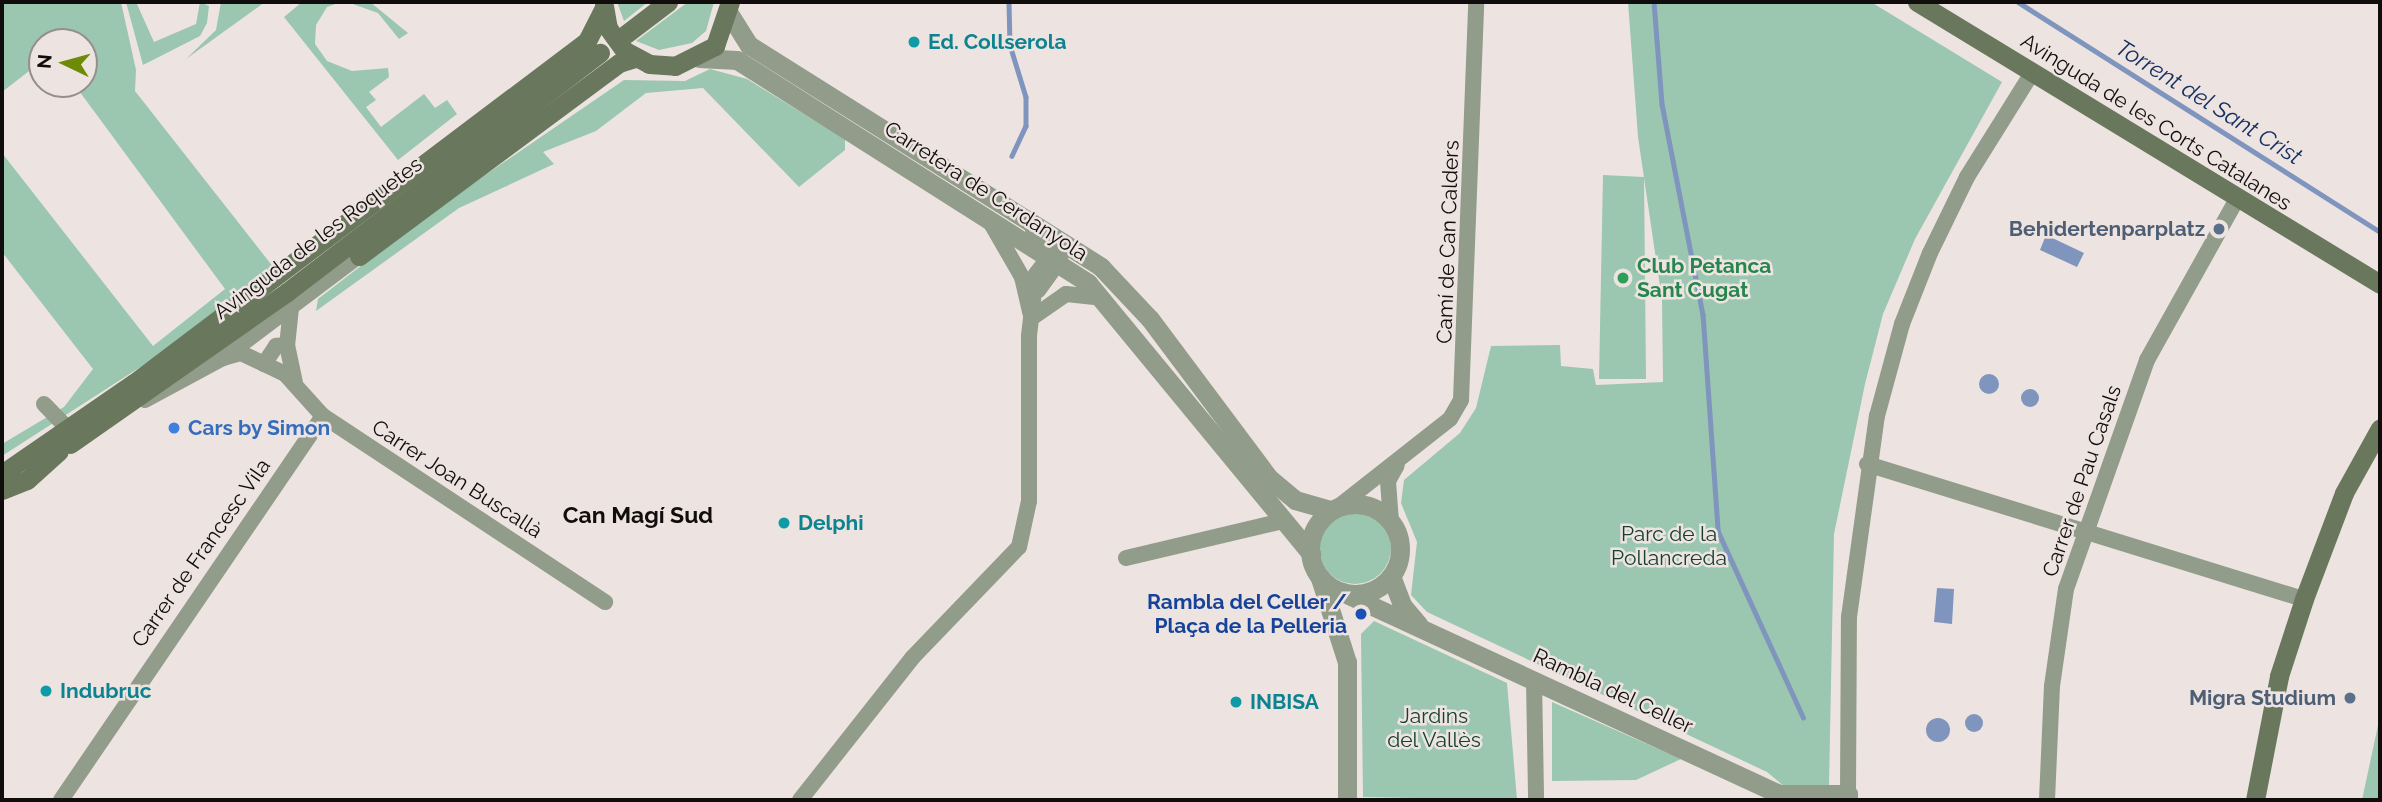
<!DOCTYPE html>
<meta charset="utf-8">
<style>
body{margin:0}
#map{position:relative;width:2382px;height:802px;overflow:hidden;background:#ede4e1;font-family:Raleway,sans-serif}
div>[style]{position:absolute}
.green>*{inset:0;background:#9bc6af}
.round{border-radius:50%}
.water>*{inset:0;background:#7f95bd}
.stream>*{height:4.5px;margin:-2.25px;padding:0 2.25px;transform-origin:2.25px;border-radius:2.25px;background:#7f95bd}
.minor>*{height:16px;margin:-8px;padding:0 8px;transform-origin:8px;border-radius:8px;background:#919c8a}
.tertiary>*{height:19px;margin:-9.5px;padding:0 9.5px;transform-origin:9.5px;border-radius:9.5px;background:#919c8a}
.tertiary>.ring{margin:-9.5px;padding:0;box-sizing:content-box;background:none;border:19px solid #919c8a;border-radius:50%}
.secondary>*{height:19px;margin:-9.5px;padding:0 9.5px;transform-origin:9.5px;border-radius:9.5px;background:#69785d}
.dots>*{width:19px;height:19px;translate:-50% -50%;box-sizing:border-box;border:4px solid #ede4e1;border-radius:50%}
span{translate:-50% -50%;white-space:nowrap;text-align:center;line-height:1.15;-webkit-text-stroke:5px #ede4e1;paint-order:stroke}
.culture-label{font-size:21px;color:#0d838f;font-weight:700}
.left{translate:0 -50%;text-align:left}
.street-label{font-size:21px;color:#100d0c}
.service-label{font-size:21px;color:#4e5e75;font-weight:700}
.right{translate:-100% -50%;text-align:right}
.leisure-label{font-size:21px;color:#27864d;font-weight:700}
.shop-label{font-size:21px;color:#366cbe;font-weight:700}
.park-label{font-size:21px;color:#16402d}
.transit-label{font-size:21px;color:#164399;font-weight:700}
.water-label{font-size:23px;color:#163062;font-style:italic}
.neighbourhood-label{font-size:23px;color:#100d0c;font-weight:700}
.frame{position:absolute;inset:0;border:4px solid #100d0c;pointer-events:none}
.north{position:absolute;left:28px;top:28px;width:70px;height:70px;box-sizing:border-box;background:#ede4e1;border:2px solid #958e8c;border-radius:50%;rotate:275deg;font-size:19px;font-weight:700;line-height:28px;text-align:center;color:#100d0c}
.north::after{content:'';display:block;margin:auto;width:24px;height:32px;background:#6e8b06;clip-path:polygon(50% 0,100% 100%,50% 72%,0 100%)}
</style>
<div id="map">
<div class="green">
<i style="clip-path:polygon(2px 2px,121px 2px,136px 70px,135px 91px,274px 268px,159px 355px,2px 456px,2px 444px,64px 407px,93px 369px,2px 252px,2px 153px,153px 346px,225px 289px,74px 84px,84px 84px,84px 42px,42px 42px,42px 61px,2px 92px)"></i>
<i style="clip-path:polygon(126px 2px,136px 2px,154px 42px,196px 24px,200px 2px,209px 6px,207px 23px,200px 36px,143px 65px)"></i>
<i style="clip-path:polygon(221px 2px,265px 2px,186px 59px,216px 30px)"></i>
<i style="clip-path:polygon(302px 2px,341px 2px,327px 7px,316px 25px,315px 44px,327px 61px,352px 71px,388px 68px,389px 77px,369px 92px,376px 100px,366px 107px,381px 127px,424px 94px,435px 108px,447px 100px,457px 114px,398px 160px,284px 17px)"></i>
<i style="clip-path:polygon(347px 2px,370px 2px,408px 33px,399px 39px,378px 13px)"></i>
<i style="clip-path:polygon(617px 2px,648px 2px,624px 21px)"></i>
<i style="clip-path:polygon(688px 2px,714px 2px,706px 31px,692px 43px,659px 50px,636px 41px)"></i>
<i style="clip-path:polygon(1628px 2px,1871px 2px,2002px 82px,1915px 239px,1883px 314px,1865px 384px,1834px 534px,1829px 786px,1785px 787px,1767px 772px,1427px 612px,1411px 595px,1417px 542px,1401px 503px,1404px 480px,1460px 433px,1476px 408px,1491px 346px,1560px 345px,1561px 366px,1593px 369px,1596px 385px,1663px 382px,1662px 300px,1638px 137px)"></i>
<i style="clip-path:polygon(710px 69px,747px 79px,845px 139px,845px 150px,799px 187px,703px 88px,646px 93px,596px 131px,543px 152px,554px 164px,459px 208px,316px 311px,318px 299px,424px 217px,624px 80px,685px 81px)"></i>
<i style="clip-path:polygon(1603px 175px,1644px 177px,1646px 379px,1599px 379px)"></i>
<i class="round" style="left:1319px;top:512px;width:72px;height:72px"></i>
<i style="clip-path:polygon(1374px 621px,1507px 683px,1517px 800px,1363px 797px,1361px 634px)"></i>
<i style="clip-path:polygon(1552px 702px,1681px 759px,1636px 780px,1552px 781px)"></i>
<i style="clip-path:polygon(2380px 716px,2380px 800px,2362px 800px)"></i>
</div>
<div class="water">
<i style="clip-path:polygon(2046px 235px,2084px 253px,2077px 267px,2040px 250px)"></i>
<i class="round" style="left:1979px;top:374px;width:20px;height:20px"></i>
<i class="round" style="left:2021px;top:389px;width:18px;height:18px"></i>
<i style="clip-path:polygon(1937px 588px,1954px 589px,1952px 624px,1934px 622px)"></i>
<i class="round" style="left:1965px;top:714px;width:18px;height:18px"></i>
<i class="round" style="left:1926px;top:718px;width:24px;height:24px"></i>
</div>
<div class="stream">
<i style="left:1009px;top:2px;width:43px;rotate:88.7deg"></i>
<i style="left:1010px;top:45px;width:54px;rotate:72.9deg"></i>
<i style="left:1026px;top:97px;width:29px;rotate:90deg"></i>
<i style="left:1026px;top:126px;width:33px;rotate:115deg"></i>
<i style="left:1654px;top:2px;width:102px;rotate:85.5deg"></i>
<i style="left:1662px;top:104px;width:214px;rotate:79deg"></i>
<i style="left:1703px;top:314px;width:218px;rotate:86deg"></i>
<i style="left:1718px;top:531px;width:205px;rotate:65.4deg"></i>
<i style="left:2018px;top:2px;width:429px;rotate:32.4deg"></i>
</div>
<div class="minor">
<i style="left:992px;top:225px;width:60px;rotate:60deg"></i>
<i style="left:1022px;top:277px;width:37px;rotate:77deg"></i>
<i style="left:1033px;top:230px;width:21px;rotate:43deg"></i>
<i style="left:1048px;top:244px;width:24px;rotate:73deg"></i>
<i style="left:1055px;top:267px;width:29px;rotate:126deg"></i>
<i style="left:291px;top:308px;width:37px;rotate:96deg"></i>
<i style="left:287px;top:345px;width:38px;rotate:78deg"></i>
<i style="left:1033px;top:317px;width:40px;rotate:-34.9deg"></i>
<i style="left:1066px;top:294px;width:36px;rotate:6deg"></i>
<i style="left:223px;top:358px;width:19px;rotate:-16deg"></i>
<i style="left:241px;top:353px;width:49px;rotate:25.5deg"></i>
<i style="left:285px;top:374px;width:57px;rotate:47.9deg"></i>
<i style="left:323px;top:416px;width:338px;rotate:33.4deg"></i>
<i style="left:264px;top:364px;width:22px;rotate:-56deg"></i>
<i style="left:276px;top:346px;width:11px;rotate:-5deg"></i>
<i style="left:145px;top:400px;width:89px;rotate:-28.3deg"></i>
<i style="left:223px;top:358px;width:170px;rotate:-36.9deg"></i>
<i style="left:44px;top:404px;width:36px;rotate:46deg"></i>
<i style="left:1867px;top:464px;width:457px;rotate:17.2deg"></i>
<i style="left:1338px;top:507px;width:142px;rotate:-38.2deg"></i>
<i style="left:1450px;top:419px;width:22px;rotate:-60deg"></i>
<i style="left:1461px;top:400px;width:398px;rotate:-87.8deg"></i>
<i style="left:1391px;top:522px;width:41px;rotate:-94.2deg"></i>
<i style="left:1388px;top:481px;width:18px;rotate:-61deg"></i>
<i style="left:1126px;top:558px;width:156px;rotate:-13.3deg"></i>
<i style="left:1534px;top:680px;width:120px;rotate:89deg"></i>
<i style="left:1848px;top:794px;width:177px;rotate:-89.7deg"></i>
<i style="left:1849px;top:617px;width:203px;rotate:-82.1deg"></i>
<i style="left:1877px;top:416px;width:95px;rotate:-74.8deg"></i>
<i style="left:1902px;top:324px;width:76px;rotate:-68.5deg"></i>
<i style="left:1930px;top:253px;width:85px;rotate:-64deg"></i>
<i style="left:1967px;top:177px;width:123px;rotate:-58deg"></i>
<i style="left:61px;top:800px;width:465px;rotate:-55.7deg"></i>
<i style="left:800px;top:800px;width:181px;rotate:-51.7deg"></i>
<i style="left:912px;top:658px;width:154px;rotate:-46.1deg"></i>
<i style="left:1019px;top:547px;width:47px;rotate:-77.7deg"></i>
<i style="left:1029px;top:501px;width:165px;rotate:-90deg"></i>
<i style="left:1029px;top:336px;width:62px;rotate:-83.6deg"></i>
<i style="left:1036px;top:274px;width:16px;rotate:-52deg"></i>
<i style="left:1046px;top:261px;width:15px;rotate:-16deg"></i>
<i style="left:2047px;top:800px;width:114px;rotate:-87.5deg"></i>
<i style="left:2052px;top:686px;width:98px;rotate:-81.8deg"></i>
<i style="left:2066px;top:589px;width:243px;rotate:-70.5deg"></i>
<i style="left:2147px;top:360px;width:184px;rotate:-60.8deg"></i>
</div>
<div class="tertiary">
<i style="left:730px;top:15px;width:36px;rotate:58deg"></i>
<i style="left:749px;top:45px;width:416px;rotate:32.2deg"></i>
<i style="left:1101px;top:267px;width:71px;rotate:46.7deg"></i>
<i style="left:1150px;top:319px;width:199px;rotate:53.2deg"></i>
<i style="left:1269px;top:478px;width:34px;rotate:40deg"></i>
<i style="left:1295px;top:500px;width:37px;rotate:16deg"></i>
<i style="left:699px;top:58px;width:38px;rotate:3deg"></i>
<i style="left:737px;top:60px;width:416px;rotate:32.4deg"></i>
<i style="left:1088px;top:283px;width:351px;rotate:50.5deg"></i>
<i class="ring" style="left:1310px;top:504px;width:71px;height:71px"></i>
<i style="left:1391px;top:576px;width:31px;rotate:69deg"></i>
<i style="left:1402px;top:605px;width:26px;rotate:50deg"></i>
<i style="left:1320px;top:578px;width:88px;rotate:72.2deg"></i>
<i style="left:1347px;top:662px;width:138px;rotate:90deg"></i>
<i style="left:1342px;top:592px;width:482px;rotate:24.8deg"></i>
<i style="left:1780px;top:794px;width:68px"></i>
<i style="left:1848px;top:794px;width:6px;rotate:90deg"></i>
</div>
<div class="secondary">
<i style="left:1917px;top:2px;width:542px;rotate:31.34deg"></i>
<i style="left:604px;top:6px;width:22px;rotate:80deg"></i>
<i style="left:608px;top:28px;width:29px;rotate:54deg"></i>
<i style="left:625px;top:51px;width:27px;rotate:28deg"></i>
<i style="left:649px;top:64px;width:26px;rotate:4deg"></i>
<i style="left:675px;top:66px;width:45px;rotate:-26.6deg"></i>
<i style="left:715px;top:46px;width:46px;rotate:-71.2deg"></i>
<i style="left:626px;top:34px;width:53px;rotate:-37.3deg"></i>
<i style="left:359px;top:256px;width:324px;rotate:-36.6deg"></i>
<i style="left:619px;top:63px;width:17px;rotate:-17deg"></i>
<i style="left:70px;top:444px;width:265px;rotate:-35deg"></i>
<i style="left:287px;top:292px;width:394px;rotate:-37.4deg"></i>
<i style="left:3px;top:473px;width:159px;rotate:-34.5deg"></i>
<i style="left:134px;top:383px;width:568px;rotate:-37.05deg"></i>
<i style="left:587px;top:41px;width:35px;rotate:-63deg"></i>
<i style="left:2px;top:490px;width:27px;rotate:-22deg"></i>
<i style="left:27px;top:480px;width:43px;rotate:-42.2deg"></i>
<i style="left:2255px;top:800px;width:126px;rotate:-79deg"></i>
<i style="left:2279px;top:676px;width:81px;rotate:-72deg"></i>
<i style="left:2304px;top:599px;width:113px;rotate:-69.3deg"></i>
<i style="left:2344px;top:493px;width:74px;rotate:-61deg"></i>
</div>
<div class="dots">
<i style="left:914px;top:42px;background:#0f9aa8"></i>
<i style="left:2219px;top:229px;background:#5c6f8a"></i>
<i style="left:1623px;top:278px;background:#2e9e5b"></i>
<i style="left:174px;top:428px;background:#3f7fe0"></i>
<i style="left:784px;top:523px;background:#0f9aa8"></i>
<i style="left:1361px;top:614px;background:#1a4fb4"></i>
<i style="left:46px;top:691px;background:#0f9aa8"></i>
<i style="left:2350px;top:698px;background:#5c6f8a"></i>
<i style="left:1236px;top:702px;background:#0f9aa8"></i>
</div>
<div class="culture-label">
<span class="left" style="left:928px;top:42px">Ed. Collserola</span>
<span class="left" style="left:798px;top:523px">Delphi</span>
<span class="left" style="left:60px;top:691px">Indubruc</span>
<span class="left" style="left:1250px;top:702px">INBISA</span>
</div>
<div class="street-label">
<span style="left:2156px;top:122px;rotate:32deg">Avinguda de les Corts Catalanes</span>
<span style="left:986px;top:191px;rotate:33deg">Carretera de Cerdanyola</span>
<span style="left:318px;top:238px;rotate:-37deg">Avinguda de les Roquetes</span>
<span style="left:1448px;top:242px;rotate:-88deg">Camí de Can Calders</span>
<span style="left:457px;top:479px;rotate:33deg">Carrer Joan Buscallà</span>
<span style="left:2082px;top:481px;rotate:-71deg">Carrer de Pau Casals</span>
<span style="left:201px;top:553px;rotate:-55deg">Carrer de Francesc Vila</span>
<span style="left:1613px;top:691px;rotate:25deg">Rambla del Celler</span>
</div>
<div class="service-label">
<span class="right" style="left:2205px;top:229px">Behidertenparplatz</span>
<span class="right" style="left:2336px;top:698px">Migra Studium</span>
</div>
<div class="leisure-label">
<span class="left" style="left:1637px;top:278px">Club Petanca<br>Sant Cugat</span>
</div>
<div class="shop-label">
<span class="left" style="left:188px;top:428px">Cars by Simon</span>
</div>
<div class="park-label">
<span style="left:1669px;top:546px">Parc de la<br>Pollancreda</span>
<span style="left:1434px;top:728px">Jardins<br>del Vallès</span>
</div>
<div class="transit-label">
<span class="right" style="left:1347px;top:614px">Rambla del Celler /<br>Plaça de la Pelleria</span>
</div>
<div class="water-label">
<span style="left:2209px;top:102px;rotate:32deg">Torrent del Sant Crist</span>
</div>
<div class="neighbourhood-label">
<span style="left:638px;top:515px">Can Magí Sud</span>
</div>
<div class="frame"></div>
<div class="north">N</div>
</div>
